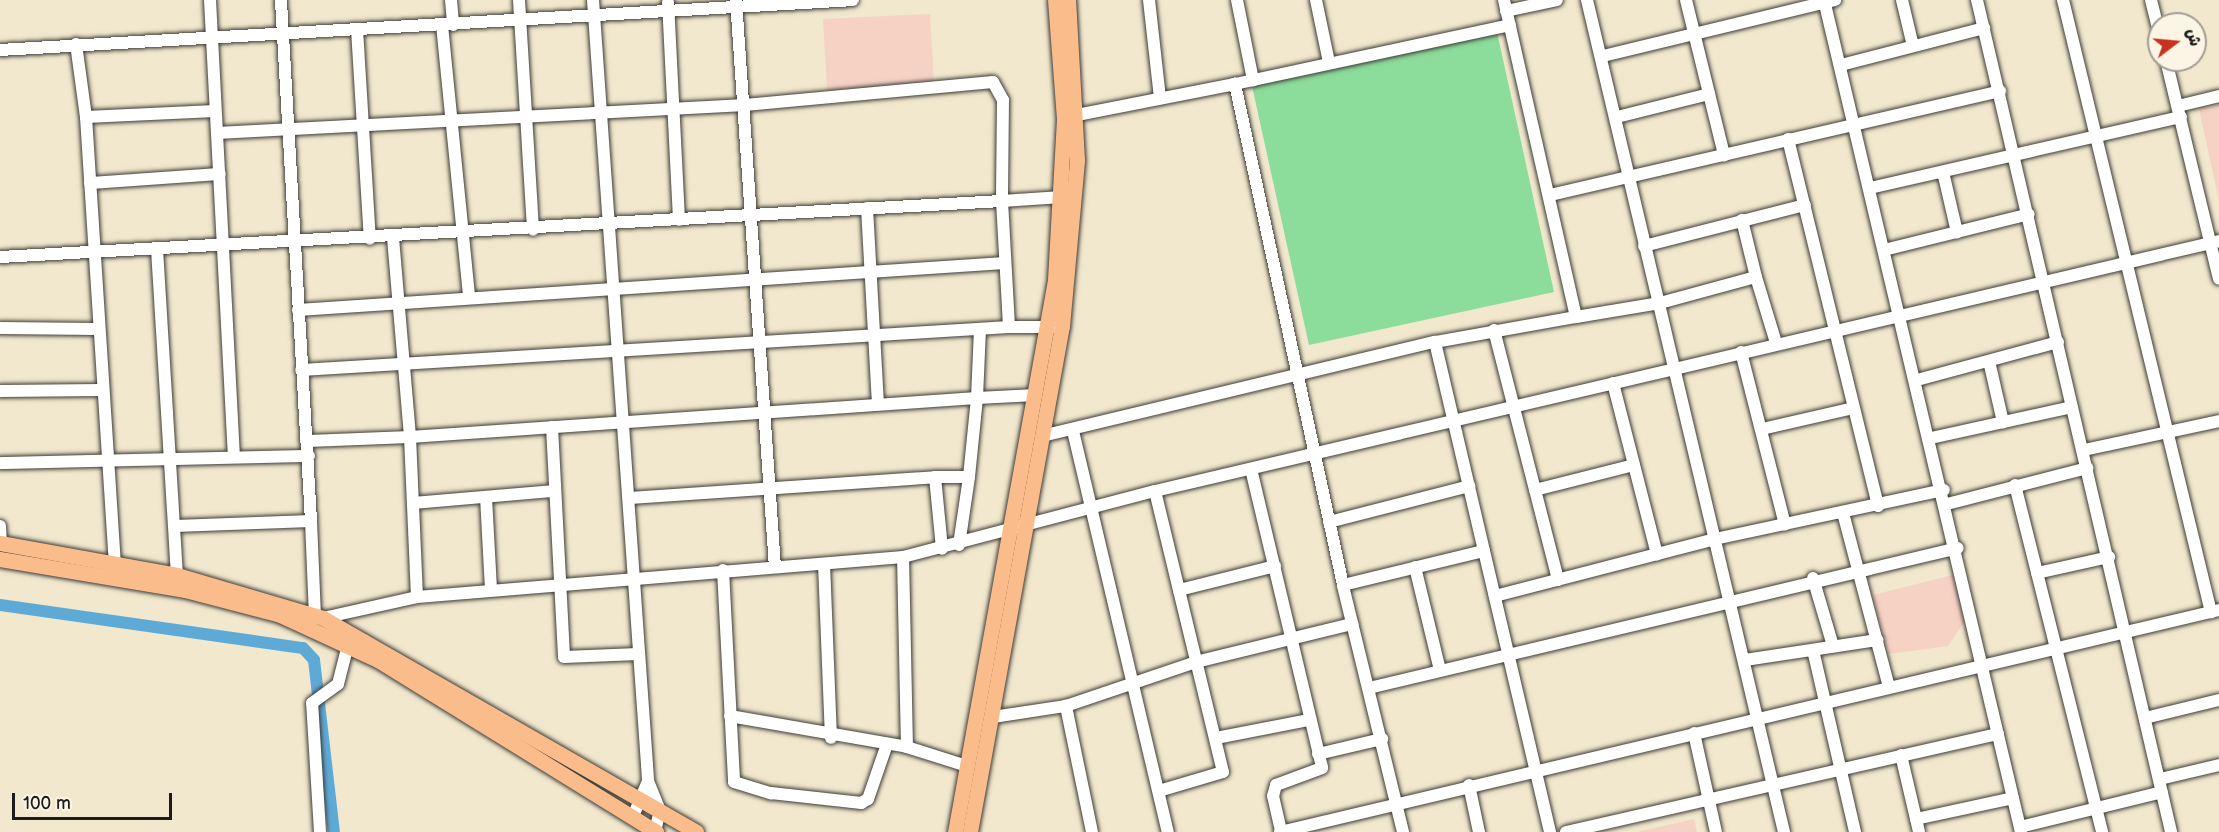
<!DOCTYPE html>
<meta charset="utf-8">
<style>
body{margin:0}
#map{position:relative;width:2219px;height:832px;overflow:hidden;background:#f1e8cd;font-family:"Balsamiq Sans","Playpen Sans Arabic",sans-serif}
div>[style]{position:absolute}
.built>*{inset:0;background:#f6d2c4}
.green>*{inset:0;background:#8cdc9b}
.canal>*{height:12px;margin:-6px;padding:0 6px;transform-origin:6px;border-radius:6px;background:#5eaad7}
.roads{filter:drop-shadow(0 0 2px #3c3b37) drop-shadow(0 0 2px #3c3b37)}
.minor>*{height:12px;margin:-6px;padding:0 6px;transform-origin:6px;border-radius:6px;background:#fff}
.major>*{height:15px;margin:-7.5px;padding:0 7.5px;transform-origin:7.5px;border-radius:7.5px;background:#fabc8b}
span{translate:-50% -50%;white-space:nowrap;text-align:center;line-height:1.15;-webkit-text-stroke:5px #fcf5e5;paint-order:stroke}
.north{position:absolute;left:2147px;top:12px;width:60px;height:60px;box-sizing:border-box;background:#fcf5e5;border:2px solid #a29e95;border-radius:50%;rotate:74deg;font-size:16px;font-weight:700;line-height:24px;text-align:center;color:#1c1c1c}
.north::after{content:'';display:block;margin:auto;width:21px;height:27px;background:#c8321e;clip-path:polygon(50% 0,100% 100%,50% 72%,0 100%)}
.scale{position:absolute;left:12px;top:793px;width:160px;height:27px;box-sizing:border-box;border:3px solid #1c1c1c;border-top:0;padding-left:8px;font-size:18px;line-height:21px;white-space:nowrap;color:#1c1c1c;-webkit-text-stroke:4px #fcf5e5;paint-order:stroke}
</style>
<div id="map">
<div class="built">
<i style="clip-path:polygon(930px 14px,934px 85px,827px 90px,823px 19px)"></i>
<i style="clip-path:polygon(2219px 105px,2219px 201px,2199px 109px)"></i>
<i style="clip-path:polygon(1953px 575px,1965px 621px,1948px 646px,1889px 654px,1873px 595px)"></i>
<i style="clip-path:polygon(1694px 819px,1697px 832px,1637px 832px)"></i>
</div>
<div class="green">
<i style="clip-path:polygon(1497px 32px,1554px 292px,1309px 345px,1252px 86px)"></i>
</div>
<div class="canal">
<i style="left:0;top:605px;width:306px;rotate:8.1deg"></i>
<i style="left:303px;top:648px;width:16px;rotate:47deg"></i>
<i style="left:314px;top:660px;width:173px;rotate:83.4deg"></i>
</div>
<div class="roads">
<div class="minor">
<i style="left:210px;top:0;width:457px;rotate:87deg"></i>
<i style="left:451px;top:0;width:25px;rotate:85deg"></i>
<i style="left:519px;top:0;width:230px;rotate:86.5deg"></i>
<i style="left:593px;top:0;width:767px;rotate:85.96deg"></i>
<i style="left:647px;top:765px;width:16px;rotate:86deg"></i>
<i style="left:648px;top:781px;width:38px;rotate:113deg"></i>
<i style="left:736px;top:0;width:568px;rotate:86.07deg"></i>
<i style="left:1149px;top:0;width:99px;rotate:83.6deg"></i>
<i style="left:1237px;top:0;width:82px;rotate:78.7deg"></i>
<i style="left:1316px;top:0;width:63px;rotate:78.2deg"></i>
<i style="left:1587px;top:0;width:855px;rotate:76.68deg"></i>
<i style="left:1686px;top:0;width:160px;rotate:76.2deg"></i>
<i style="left:1824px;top:0;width:855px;rotate:76.68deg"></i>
<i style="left:1902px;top:0;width:47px;rotate:76.6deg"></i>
<i style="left:1977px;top:0;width:854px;rotate:76.87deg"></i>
<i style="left:2063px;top:0;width:630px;rotate:76.41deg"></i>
<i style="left:2151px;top:0;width:33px;rotate:76deg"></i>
<i style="left:668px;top:2px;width:218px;rotate:87.1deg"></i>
<i style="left:1506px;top:11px;width:52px;rotate:-12.2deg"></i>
<i style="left:442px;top:25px;width:273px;rotate:84.3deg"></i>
<i style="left:357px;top:29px;width:210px;rotate:86.5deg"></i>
<i style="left:76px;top:44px;width:74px;rotate:82.2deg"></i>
<i style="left:86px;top:117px;width:445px;rotate:86.3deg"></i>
<i style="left:0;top:50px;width:854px;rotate:-3.35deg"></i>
<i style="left:1603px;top:56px;width:239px;rotate:-13.6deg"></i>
<i style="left:2166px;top:60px;width:225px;rotate:76.4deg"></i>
<i style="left:1841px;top:65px;width:148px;rotate:-14.5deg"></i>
<i style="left:2178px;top:106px;width:42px;rotate:-13.7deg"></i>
<i style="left:1077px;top:115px;width:161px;rotate:-11.1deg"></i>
<i style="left:86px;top:117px;width:129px;rotate:-2.7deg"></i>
<i style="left:1617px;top:117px;width:95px;rotate:-14deg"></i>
<i style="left:217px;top:133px;width:529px;rotate:-3.04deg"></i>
<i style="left:745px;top:105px;width:249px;rotate:-5.3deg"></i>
<i style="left:993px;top:82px;width:21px;rotate:61deg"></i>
<i style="left:1003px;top:100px;width:101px;rotate:90.6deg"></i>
<i style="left:1002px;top:201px;width:60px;rotate:-3.8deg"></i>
<i style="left:1788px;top:139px;width:378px;rotate:76.2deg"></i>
<i style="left:1943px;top:172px;width:62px;rotate:76.9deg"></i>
<i style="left:90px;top:183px;width:130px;rotate:-4deg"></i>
<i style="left:1870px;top:188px;width:319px;rotate:-12.9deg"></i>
<i style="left:1550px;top:195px;width:462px;rotate:-13deg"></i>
<i style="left:867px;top:208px;width:195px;rotate:86.8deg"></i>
<i style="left:393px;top:238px;width:200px;rotate:85.1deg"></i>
<i style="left:410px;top:437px;width:568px;rotate:-3.93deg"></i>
<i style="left:977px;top:398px;width:79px;rotate:95.8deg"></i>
<i style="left:969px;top:477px;width:34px;rotate:180deg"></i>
<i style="left:935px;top:477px;width:72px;rotate:84.4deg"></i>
<i style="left:1644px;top:246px;width:166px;rotate:-14.3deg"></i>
<i style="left:157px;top:249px;width:327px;rotate:86.5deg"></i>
<i style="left:1884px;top:250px;width:149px;rotate:-13.9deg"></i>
<i style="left:0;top:257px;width:1004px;rotate:-3.2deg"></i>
<i style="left:1002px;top:201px;width:126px;rotate:86.8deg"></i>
<i style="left:1009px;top:327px;width:709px;rotate:176.52deg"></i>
<i style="left:1756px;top:277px;width:69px;rotate:73.1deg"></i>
<i style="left:298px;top:310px;width:708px;rotate:-3.81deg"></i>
<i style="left:1576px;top:317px;width:85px;rotate:-9.5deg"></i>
<i style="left:1660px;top:303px;width:99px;rotate:-15.2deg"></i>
<i style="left:1756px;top:277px;width:59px;rotate:-103.8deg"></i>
<i style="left:1009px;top:327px;width:46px"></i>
<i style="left:0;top:328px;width:97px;rotate:0.6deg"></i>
<i style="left:980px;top:329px;width:69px;rotate:92.5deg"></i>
<i style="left:977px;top:398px;width:59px;rotate:-2.9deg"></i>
<i style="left:1494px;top:330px;width:258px;rotate:75.6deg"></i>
<i style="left:1435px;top:342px;width:503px;rotate:76.79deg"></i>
<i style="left:1741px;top:352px;width:178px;rotate:75.7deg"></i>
<i style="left:1989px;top:361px;width:63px;rotate:77.1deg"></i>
<i style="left:1917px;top:380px;width:146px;rotate:-15.1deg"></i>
<i style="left:1613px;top:383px;width:177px;rotate:75.6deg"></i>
<i style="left:0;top:391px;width:102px;rotate:-0.6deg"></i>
<i style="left:552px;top:427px;width:230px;rotate:87deg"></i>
<i style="left:564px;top:657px;width:74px;rotate:-2.3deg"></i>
<i style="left:1762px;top:429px;width:94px;rotate:-12.9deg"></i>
<i style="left:1073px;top:431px;width:412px;rotate:76.7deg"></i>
<i style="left:1042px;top:436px;width:404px;rotate:-13.5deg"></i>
<i style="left:1435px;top:342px;width:143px;rotate:-10.1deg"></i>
<i style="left:1576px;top:317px;width:325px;rotate:-102.8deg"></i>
<i style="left:1931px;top:438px;width:144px;rotate:-12.4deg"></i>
<i style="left:308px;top:441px;width:102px;rotate:-2.2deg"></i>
<i style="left:410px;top:437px;width:160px;rotate:87.5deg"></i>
<i style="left:417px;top:597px;width:488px;rotate:-4.7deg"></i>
<i style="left:903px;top:557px;width:260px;rotate:-14.7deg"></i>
<i style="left:1155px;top:491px;width:1093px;rotate:-13.22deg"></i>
<i style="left:2084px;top:450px;width:138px;rotate:-12.1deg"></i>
<i style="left:0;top:463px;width:309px;rotate:-1.3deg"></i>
<i style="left:1251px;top:469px;width:307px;rotate:76.6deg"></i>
<i style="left:1322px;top:768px;width:49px;rotate:159.7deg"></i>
<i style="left:1276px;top:785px;width:11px;rotate:105deg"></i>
<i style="left:1273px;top:796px;width:37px;rotate:77deg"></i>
<i style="left:2015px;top:485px;width:358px;rotate:75.9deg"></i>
<i style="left:1535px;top:490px;width:102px;rotate:-14.2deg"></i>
<i style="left:1155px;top:491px;width:289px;rotate:76.4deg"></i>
<i style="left:1223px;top:772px;width:67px;rotate:163.5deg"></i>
<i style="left:486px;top:497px;width:93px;rotate:86.9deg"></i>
<i style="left:630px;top:498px;width:306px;rotate:-3.9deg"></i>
<i style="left:413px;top:503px;width:142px;rotate:-4.9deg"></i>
<i style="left:1947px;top:504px;width:145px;rotate:-14.4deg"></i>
<i style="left:1843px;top:513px;width:180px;rotate:75.2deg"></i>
<i style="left:311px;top:521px;width:95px;rotate:87.6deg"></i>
<i style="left:1329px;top:522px;width:145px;rotate:-14.4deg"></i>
<i style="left:0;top:526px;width:17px;rotate:87deg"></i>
<i style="left:175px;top:526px;width:136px;rotate:-2.1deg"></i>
<i style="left:311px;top:521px;width:522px;rotate:-93.3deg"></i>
<i style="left:959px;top:545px;width:69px;rotate:-81.6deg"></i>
<i style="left:824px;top:564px;width:174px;rotate:87.7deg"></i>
<i style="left:1415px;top:567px;width:106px;rotate:76.4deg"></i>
<i style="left:723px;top:570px;width:212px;rotate:87deg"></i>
<i style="left:734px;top:782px;width:39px;rotate:17deg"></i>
<i style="left:771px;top:793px;width:91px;rotate:6.3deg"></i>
<i style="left:861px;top:803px;width:8px;rotate:-30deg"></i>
<i style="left:868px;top:799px;width:58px;rotate:-70.9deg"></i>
<i style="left:2037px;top:573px;width:74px;rotate:-12.5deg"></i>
<i style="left:1813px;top:578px;width:71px;rotate:73.6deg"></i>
<i style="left:1343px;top:585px;width:145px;rotate:-13.6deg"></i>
<i style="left:1179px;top:590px;width:99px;rotate:-14deg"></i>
<i style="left:1495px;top:596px;width:227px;rotate:-14.5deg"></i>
<i style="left:1715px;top:539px;width:234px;rotate:-12.1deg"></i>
<i style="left:323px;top:618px;width:96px;rotate:-12.6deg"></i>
<i style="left:1813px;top:650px;width:187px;rotate:77deg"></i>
<i style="left:1745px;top:660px;width:134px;rotate:-8.6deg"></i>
<i style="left:1369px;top:688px;width:605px;rotate:-13.37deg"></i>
<i style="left:730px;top:716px;width:180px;rotate:9.9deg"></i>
<i style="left:907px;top:747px;width:190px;rotate:-91.2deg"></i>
<i style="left:993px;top:717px;width:74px;rotate:-8.6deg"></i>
<i style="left:2145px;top:718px;width:76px;rotate:-13.7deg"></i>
<i style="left:1694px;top:733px;width:101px;rotate:77.5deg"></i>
<i style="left:1216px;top:738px;width:95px;rotate:-11deg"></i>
<i style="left:907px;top:747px;width:63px;rotate:17.6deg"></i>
<i style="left:1318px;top:754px;width:66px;rotate:-13.2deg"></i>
<i style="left:1901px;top:755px;width:79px;rotate:76.8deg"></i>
<i style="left:2160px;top:779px;width:61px;rotate:-13.3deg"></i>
<i style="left:648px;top:781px;width:31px;rotate:68deg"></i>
<i style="left:660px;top:810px;width:22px;rotate:103deg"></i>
<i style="left:1469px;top:785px;width:48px;rotate:78deg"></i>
<i style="left:1916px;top:819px;width:99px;rotate:-12.2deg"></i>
<i style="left:2020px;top:827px;width:146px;rotate:-13.8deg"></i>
<i style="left:320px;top:832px;width:129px;rotate:-93.5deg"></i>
<i style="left:312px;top:703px;width:32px;rotate:-36deg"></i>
<i style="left:338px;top:684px;width:49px;rotate:-75.7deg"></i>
<i style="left:1092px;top:832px;width:129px;rotate:-101.7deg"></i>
<i style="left:1066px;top:706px;width:137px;rotate:-18.7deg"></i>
<i style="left:1196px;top:662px;width:161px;rotate:-13.7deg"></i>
<i style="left:1280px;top:832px;width:965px;rotate:-13.3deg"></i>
<i style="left:1403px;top:832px;width:254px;rotate:-103.7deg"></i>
<i style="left:1343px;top:585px;width:513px;rotate:-102.17deg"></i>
<i style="left:1235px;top:84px;width:281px;rotate:-12.1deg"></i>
<i style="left:1566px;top:832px;width:443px;rotate:-12.8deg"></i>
</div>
<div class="major">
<i style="left:0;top:543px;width:180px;rotate:10.2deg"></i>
<i style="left:177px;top:575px;width:152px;rotate:16.4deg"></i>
<i style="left:323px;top:618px;width:430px;rotate:29.8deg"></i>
<i style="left:0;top:559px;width:188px;rotate:9.5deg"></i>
<i style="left:185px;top:590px;width:98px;rotate:14.7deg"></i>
<i style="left:280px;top:615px;width:108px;rotate:24.7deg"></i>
<i style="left:378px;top:660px;width:327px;rotate:31.7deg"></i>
<i style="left:955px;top:832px;width:561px;rotate:-79.73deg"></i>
<i style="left:1055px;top:280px;width:161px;rotate:-86.8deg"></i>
<i style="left:1064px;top:119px;width:119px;rotate:-94.3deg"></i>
<i style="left:970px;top:832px;width:514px;rotate:-79.7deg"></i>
<i style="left:1062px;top:326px;width:167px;rotate:-84.8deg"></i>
<i style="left:1077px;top:160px;width:160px;rotate:-93.2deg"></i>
</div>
</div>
<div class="north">ش</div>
<div class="scale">100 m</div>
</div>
